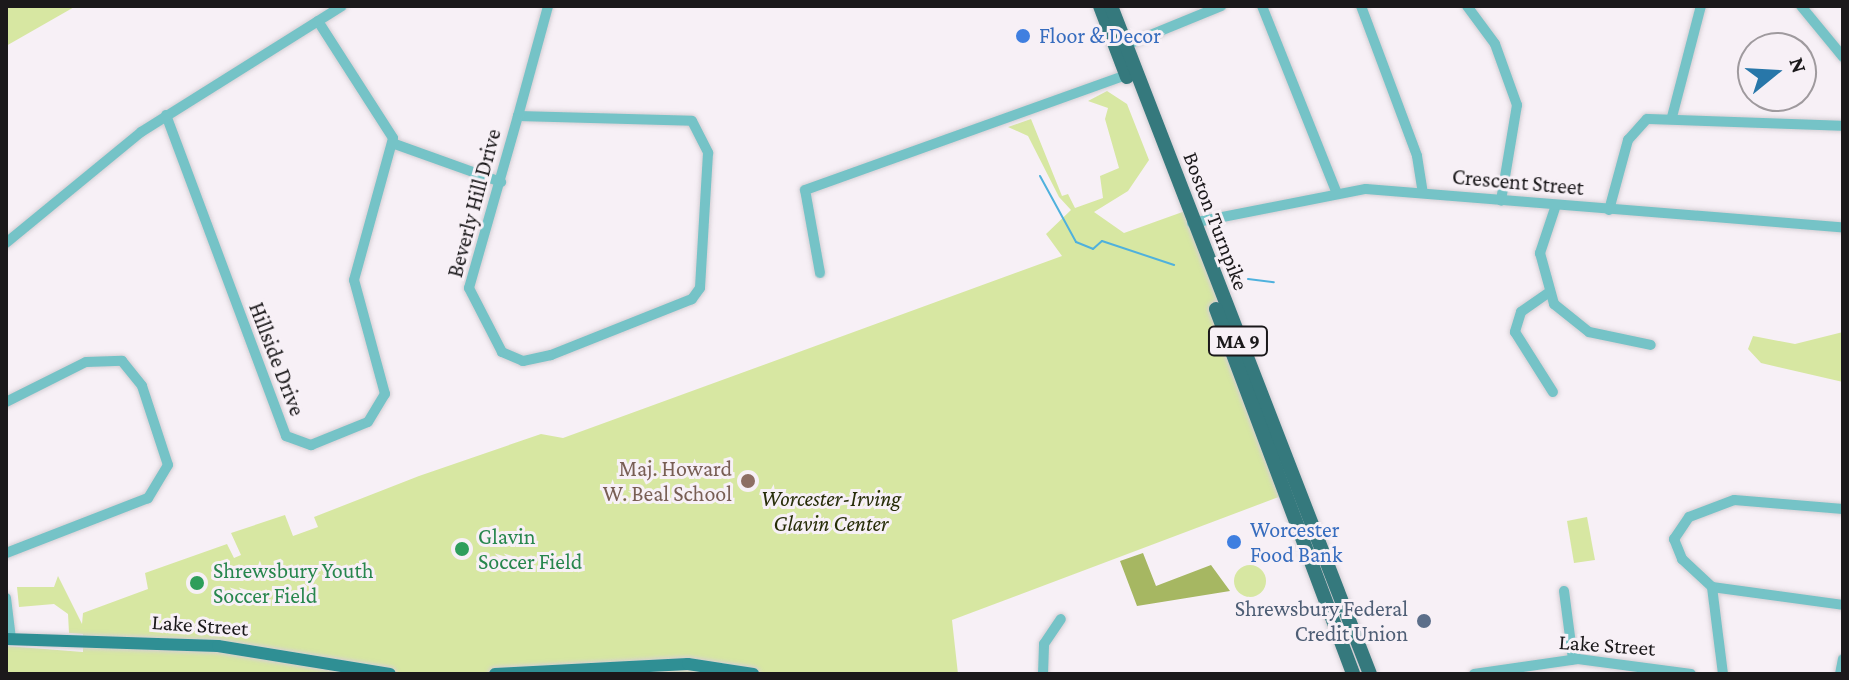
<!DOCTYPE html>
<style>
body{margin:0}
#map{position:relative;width:1849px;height:680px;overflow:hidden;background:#f7f0f6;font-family:"Crimson Pro",serif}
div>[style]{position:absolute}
.green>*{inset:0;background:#d7e7a2}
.round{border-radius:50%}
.forest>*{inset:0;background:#a6b762}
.stream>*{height:2px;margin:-1px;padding:0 1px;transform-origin:1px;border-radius:1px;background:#4fb1dd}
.roads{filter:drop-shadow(0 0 2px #d4ced3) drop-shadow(0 0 2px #d4ced3)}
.minor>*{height:10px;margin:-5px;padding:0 5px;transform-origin:5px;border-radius:5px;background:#75c3c7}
.major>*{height:12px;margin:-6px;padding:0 6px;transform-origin:6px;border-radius:6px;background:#2f8f94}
.highway>*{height:14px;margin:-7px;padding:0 7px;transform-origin:7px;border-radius:7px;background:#35797d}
.dots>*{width:22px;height:22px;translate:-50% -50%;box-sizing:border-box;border:4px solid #f7f0f6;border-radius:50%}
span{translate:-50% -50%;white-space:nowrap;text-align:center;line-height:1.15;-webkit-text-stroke:6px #f7f0f6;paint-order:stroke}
.shield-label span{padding:2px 6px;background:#f7f0f6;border:2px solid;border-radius:6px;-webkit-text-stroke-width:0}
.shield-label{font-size:20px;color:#1b191b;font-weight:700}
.shop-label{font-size:22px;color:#366cbe}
.left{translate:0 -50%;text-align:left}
.street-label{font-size:22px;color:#1b191b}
.education-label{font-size:22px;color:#785e54}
.right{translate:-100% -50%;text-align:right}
.park-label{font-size:22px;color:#272d08;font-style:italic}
.leisure-label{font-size:22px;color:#27864d}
.service-label{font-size:22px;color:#4e5e75}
.frame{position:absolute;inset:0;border:8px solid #1b191b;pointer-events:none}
.north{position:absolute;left:1737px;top:32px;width:80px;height:80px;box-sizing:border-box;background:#f7f0f6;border:2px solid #9f9a9e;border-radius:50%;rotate:72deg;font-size:22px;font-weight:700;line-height:32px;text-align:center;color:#1b191b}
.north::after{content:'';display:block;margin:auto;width:28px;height:36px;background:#2877a9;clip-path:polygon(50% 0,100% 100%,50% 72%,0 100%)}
</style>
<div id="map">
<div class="green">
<i style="clip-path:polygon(6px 6px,76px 6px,6px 46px)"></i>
<i style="clip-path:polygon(1107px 91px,1127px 104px,1149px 160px,1128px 191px,1094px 212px,1124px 233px,1188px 210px,1292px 492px,952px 620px,958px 674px,6px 674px,6px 646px,83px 652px,83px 634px,69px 633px,68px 614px,54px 604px,19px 607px,17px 587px,54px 587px,58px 576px,82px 624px,83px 613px,148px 589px,145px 573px,227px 544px,234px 558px,241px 555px,231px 533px,285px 515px,293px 536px,318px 527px,314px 517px,419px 476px,541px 434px,563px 438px,1062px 256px,1046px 234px,1071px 210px,1059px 197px,1028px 136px,1008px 127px,1031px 119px,1062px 196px,1068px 194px,1075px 208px,1103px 198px,1100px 176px,1119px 168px,1105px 119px,1108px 108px,1088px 101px)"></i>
<i style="clip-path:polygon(1843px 332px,1843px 382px,1761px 363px,1748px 349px,1753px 336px,1795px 344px)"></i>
<i style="clip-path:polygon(1587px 517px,1595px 560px,1574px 563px,1567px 521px)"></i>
<i class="round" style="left:1234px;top:565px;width:32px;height:32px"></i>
</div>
<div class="forest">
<i style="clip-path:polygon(1143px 553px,1156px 586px,1211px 565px,1230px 591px,1137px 606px,1120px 561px)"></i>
</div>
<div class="stream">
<i style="left:1040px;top:176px;width:75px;rotate:61.4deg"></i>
<i style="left:1076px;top:242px;width:18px;rotate:22deg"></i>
<i style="left:1093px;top:249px;width:12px;rotate:-42deg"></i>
<i style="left:1102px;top:241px;width:76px;rotate:18.4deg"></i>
<i style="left:1248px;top:279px;width:26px;rotate:7deg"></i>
</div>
<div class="roads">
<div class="minor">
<i style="left:1262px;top:6px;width:199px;rotate:68.2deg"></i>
<i style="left:1361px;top:6px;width:160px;rotate:69.5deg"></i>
<i style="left:1417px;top:156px;width:37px;rotate:81deg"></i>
<i style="left:1467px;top:6px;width:47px;rotate:53.6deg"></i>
<i style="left:1495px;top:44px;width:65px;rotate:70.2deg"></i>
<i style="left:1517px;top:105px;width:97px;rotate:99.5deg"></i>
<i style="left:1801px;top:6px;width:66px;rotate:50.5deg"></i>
<i style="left:1126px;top:45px;width:103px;rotate:-22.3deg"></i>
<i style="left:166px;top:115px;width:343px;rotate:69.5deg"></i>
<i style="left:286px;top:436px;width:27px;rotate:20deg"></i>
<i style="left:311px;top:445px;width:61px;rotate:-22deg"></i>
<i style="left:368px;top:422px;width:33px;rotate:-59deg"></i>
<i style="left:385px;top:394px;width:118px;rotate:-105.2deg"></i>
<i style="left:354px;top:280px;width:147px;rotate:-74.6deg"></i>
<i style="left:393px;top:138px;width:139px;rotate:-122.7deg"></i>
<i style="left:518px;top:116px;width:174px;rotate:1.6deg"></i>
<i style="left:692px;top:121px;width:36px;rotate:63deg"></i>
<i style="left:708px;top:153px;width:135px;rotate:93.4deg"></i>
<i style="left:700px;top:288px;width:14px;rotate:126deg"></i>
<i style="left:692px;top:299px;width:152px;rotate:158.3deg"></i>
<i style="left:551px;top:355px;width:29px;rotate:168deg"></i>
<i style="left:523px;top:361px;width:23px;rotate:-157deg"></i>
<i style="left:502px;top:352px;width:72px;rotate:-117.3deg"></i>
<i style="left:469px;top:288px;width:179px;rotate:-74.1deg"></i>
<i style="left:518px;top:116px;width:114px;rotate:-74.7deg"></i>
<i style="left:1672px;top:117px;width:115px;rotate:-75.4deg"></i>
<i style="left:392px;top:143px;width:116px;rotate:19.7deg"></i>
<i style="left:1556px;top:205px;width:51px;rotate:108.4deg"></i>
<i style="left:1540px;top:253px;width:53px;rotate:74.6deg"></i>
<i style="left:1554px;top:304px;width:45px;rotate:38.7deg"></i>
<i style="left:1589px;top:332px;width:63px;rotate:11.8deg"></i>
<i style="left:1609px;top:210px;width:73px;rotate:-74.8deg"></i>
<i style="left:1628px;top:140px;width:28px;rotate:-48deg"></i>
<i style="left:1647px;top:119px;width:196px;rotate:2deg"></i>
<i style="left:1192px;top:223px;width:177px;rotate:-11.1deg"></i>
<i style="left:1366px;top:189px;width:479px;rotate:4.6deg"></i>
<i style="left:6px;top:243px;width:175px;rotate:-39.4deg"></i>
<i style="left:141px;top:132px;width:237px;rotate:-32.1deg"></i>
<i style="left:820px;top:273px;width:84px;rotate:-100.2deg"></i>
<i style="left:805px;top:190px;width:341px;rotate:-19.7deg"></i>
<i style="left:1548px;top:293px;width:33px;rotate:145deg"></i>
<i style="left:1521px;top:312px;width:21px;rotate:107deg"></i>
<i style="left:1515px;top:332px;width:71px;rotate:57.7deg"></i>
<i style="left:6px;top:402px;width:89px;rotate:-26.6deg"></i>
<i style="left:86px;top:362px;width:36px;rotate:-2deg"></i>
<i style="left:122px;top:361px;width:32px;rotate:51deg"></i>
<i style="left:142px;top:386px;width:83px;rotate:71.8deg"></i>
<i style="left:168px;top:465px;width:39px;rotate:121deg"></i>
<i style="left:148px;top:498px;width:152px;rotate:158.8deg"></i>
<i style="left:1843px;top:509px;width:109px;rotate:-175.3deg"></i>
<i style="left:1734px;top:500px;width:48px;rotate:159.3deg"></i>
<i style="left:1689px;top:517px;width:27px;rotate:124deg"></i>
<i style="left:1674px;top:539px;width:22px;rotate:68deg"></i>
<i style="left:1682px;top:559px;width:41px;rotate:43deg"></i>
<i style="left:1712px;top:587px;width:132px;rotate:7.8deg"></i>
<i style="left:1712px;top:587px;width:88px;rotate:82.8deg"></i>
<i style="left:1564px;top:591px;width:69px;rotate:82.5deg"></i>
<i style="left:6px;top:598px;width:41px;rotate:83deg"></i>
<i style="left:1043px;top:674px;width:30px;rotate:-88deg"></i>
<i style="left:1044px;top:644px;width:30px;rotate:-56deg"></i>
<i style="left:1474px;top:674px;width:105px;rotate:-8.2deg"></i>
<i style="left:1578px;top:659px;width:114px;rotate:7.6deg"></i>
<i style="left:1840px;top:674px;width:15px;rotate:-79deg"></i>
</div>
<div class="major">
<i style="left:6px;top:639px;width:212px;rotate:1.9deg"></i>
<i style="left:218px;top:646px;width:174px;rotate:9.2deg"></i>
<i style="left:495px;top:674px;width:193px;rotate:-3deg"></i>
<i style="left:688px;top:664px;width:66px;rotate:8.7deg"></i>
</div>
<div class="highway">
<i style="left:1100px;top:6px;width:76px;rotate:69.2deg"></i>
<i style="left:1111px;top:6px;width:716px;rotate:68.81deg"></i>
<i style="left:1216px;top:309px;width:390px;rotate:69.4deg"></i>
</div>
</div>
<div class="dots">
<i style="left:1023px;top:36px;background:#3f7fe0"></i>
<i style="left:748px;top:481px;background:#8d6e63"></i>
<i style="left:1234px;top:542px;background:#3f7fe0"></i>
<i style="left:462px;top:549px;background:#2e9e5b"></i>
<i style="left:197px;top:583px;background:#2e9e5b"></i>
<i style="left:1424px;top:621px;background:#5c6f8a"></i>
</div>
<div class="shield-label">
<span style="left:1238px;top:341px">MA 9</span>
</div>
<div class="shop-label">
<span class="left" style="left:1039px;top:36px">Floor &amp; Decor</span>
<span class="left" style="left:1250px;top:542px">Worcester<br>Food Bank</span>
</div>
<div class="street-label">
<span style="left:1518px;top:182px;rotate:5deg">Crescent Street</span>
<span style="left:474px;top:203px;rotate:-75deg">Beverly Hill Drive</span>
<span style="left:1216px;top:221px;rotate:69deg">Boston Turnpike</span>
<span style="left:277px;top:359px;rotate:69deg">Hillside Drive</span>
<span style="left:200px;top:625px;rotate:4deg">Lake Street</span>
<span style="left:1607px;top:645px;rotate:4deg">Lake Street</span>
</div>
<div class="education-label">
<span class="right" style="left:732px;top:481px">Maj. Howard<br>W. Beal School</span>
</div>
<div class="park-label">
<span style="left:831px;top:511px">Worcester-Irving<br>Glavin Center</span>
</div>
<div class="leisure-label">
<span class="left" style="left:478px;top:549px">Glavin<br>Soccer Field</span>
<span class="left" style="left:213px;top:583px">Shrewsbury Youth<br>Soccer Field</span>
</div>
<div class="service-label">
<span class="right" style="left:1408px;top:621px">Shrewsbury Federal<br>Credit Union</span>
</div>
<div class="frame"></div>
<div class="north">N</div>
</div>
